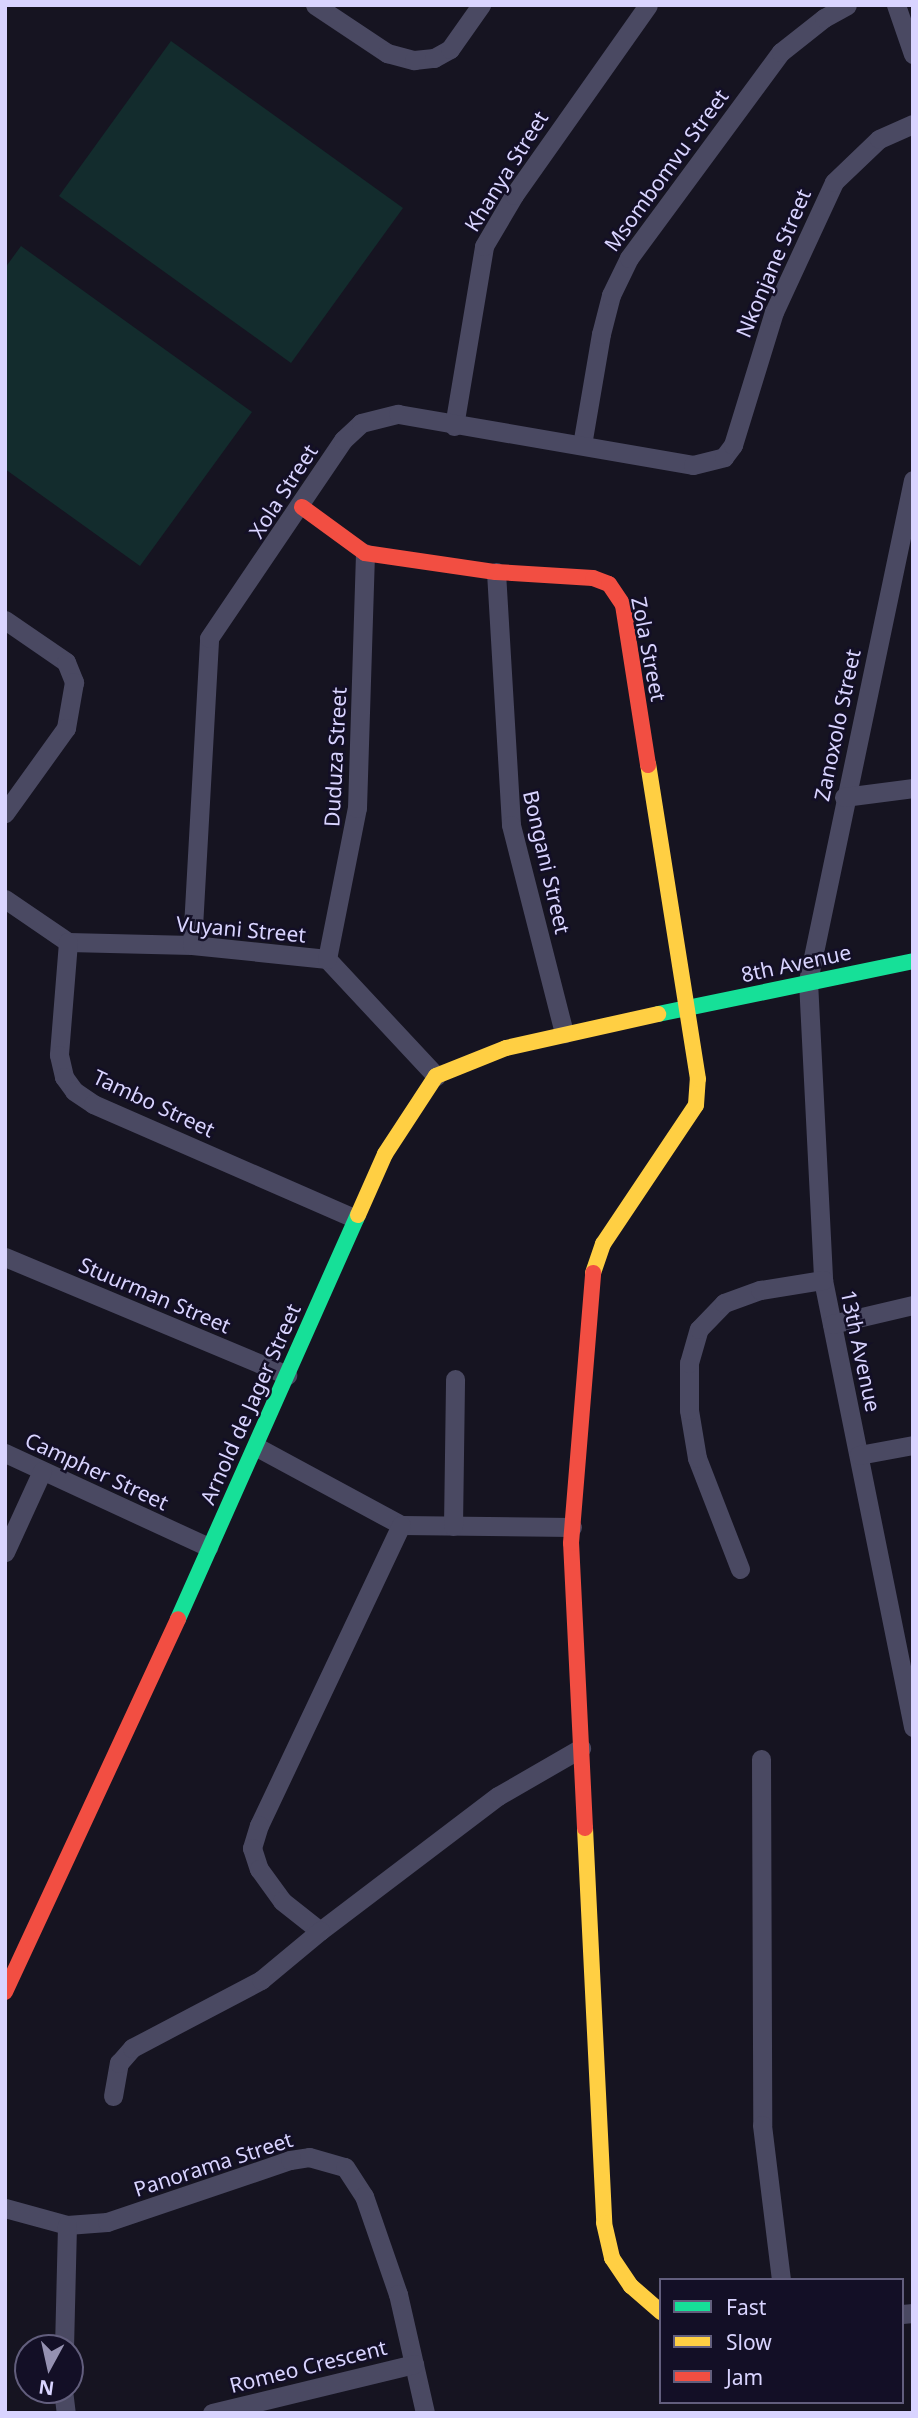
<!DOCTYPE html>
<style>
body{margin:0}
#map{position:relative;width:918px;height:2418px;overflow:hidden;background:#161421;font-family:"Noto Sans",sans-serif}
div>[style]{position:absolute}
.green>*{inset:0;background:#132c2d}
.street>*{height:19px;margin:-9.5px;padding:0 9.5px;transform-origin:9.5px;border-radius:9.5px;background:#4a4962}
.fast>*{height:16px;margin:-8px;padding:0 8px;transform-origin:8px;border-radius:8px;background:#16e098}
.slow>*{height:16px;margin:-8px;padding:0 8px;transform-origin:8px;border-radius:8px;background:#ffcf43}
.jam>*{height:16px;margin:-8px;padding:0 8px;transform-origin:8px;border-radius:8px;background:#f24e42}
span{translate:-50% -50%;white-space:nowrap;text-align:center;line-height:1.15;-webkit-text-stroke:5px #130f26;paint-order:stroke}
.street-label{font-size:21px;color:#d9d4ff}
.frame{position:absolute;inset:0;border:7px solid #d9d4ff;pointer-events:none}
.legend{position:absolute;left:659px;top:2278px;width:245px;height:126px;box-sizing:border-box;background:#130f26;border:2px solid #625e7d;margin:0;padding:9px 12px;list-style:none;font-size:21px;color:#d9d4ff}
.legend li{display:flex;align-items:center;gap:14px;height:35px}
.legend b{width:35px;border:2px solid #625e7d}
.north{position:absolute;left:14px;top:2334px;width:70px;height:70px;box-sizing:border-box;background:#130f26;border:2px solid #625e7d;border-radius:50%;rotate:188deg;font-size:19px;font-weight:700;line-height:28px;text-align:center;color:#d9d4ff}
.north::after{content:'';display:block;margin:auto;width:24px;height:32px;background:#9591b1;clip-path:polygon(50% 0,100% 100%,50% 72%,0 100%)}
</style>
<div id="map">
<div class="green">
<i style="clip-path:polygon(171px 41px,403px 208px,291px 363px,59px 196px)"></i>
<i style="clip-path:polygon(21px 246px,252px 412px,140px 566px,5px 469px,5px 268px)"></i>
</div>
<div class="street">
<i style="left:315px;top:5px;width:87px;rotate:33.7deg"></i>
<i style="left:387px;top:53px;width:28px;rotate:15deg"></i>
<i style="left:414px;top:60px;width:20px;rotate:-6deg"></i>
<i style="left:434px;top:58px;width:18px;rotate:-29deg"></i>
<i style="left:450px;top:49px;width:54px;rotate:-54.8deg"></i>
<i style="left:896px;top:5px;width:52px;rotate:70.9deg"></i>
<i style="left:454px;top:426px;width:182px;rotate:-80.5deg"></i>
<i style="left:484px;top:246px;width:59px;rotate:-59.5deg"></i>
<i style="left:514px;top:195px;width:232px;rotate:-54.8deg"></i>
<i style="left:582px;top:445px;width:113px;rotate:-80.3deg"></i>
<i style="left:601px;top:334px;width:40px;rotate:-75.6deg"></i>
<i style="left:611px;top:295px;width:41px;rotate:-64.1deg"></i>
<i style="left:629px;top:258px;width:256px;rotate:-53.6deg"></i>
<i style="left:781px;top:52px;width:55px;rotate:-38.3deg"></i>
<i style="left:824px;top:18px;width:26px;rotate:-29deg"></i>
<i style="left:913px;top:480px;width:512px;rotate:101.84deg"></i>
<i style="left:808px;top:981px;width:299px;rotate:87.1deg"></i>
<i style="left:823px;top:1280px;width:456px;rotate:78.6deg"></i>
<i style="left:496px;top:572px;width:253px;rotate:86.6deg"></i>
<i style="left:511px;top:825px;width:215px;rotate:75.7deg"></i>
<i style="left:5px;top:620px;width:74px;rotate:34.5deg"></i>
<i style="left:66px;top:662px;width:22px;rotate:68deg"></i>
<i style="left:74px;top:682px;width:47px;rotate:99.9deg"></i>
<i style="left:66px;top:728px;width:105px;rotate:125.7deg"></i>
<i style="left:844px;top:797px;width:70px;rotate:-7.4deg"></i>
<i style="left:5px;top:899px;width:76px;rotate:34.3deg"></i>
<i style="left:68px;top:942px;width:124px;rotate:1.4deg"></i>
<i style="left:192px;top:945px;width:136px;rotate:5.9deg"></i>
<i style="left:327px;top:959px;width:160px;rotate:47deg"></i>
<i style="left:68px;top:942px;width:113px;rotate:94.6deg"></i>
<i style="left:59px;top:1055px;width:23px;rotate:77deg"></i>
<i style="left:64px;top:1077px;width:17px;rotate:54deg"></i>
<i style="left:74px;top:1091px;width:23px;rotate:34deg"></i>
<i style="left:93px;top:1104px;width:285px;rotate:23.6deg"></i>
<i style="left:192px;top:945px;width:307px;rotate:-86.8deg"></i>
<i style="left:209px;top:638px;width:239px;rotate:-55.9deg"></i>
<i style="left:343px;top:440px;width:25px;rotate:-43deg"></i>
<i style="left:361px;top:423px;width:38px;rotate:-14deg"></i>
<i style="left:398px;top:414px;width:299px;rotate:9.8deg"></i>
<i style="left:693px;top:465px;width:32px;rotate:-14deg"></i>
<i style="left:724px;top:457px;width:15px;rotate:-53deg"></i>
<i style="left:733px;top:445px;width:139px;rotate:-72.9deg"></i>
<i style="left:774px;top:312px;width:143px;rotate:-65.2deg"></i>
<i style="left:834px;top:182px;width:62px;rotate:-43.7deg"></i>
<i style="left:879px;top:139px;width:37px;rotate:-24deg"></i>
<i style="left:327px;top:959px;width:154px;rotate:-78.8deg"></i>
<i style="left:357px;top:808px;width:255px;rotate:-88.2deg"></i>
<i style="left:5px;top:1257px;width:306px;rotate:22.7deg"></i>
<i style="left:832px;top:1324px;width:83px;rotate:-13.2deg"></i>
<i style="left:257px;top:1447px;width:164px;rotate:28.4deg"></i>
<i style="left:401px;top:1525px;width:171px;rotate:0.7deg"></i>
<i style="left:5px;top:1453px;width:224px;rotate:24.8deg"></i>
<i style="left:859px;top:1455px;width:55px;rotate:-10.5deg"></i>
<i style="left:401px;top:1525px;width:332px;rotate:115.3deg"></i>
<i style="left:259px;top:1825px;width:24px;rotate:107deg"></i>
<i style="left:252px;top:1848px;width:22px;rotate:72deg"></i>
<i style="left:259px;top:1869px;width:39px;rotate:54deg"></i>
<i style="left:282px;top:1901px;width:48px;rotate:38.3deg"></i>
<i style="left:320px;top:1931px;width:223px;rotate:-37.2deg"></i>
<i style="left:498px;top:1796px;width:96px;rotate:-30deg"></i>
<i style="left:453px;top:1526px;width:147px;rotate:-89.2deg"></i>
<i style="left:5px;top:1552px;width:89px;rotate:-65.4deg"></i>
<i style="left:740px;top:1569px;width:119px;rotate:-111.2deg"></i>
<i style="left:697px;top:1458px;width:49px;rotate:-99.5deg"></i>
<i style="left:689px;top:1410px;width:47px;rotate:-90deg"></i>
<i style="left:689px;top:1363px;width:35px;rotate:-74deg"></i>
<i style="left:699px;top:1329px;width:36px;rotate:-46deg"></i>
<i style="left:724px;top:1303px;width:38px;rotate:-20deg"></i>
<i style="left:760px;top:1290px;width:64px;rotate:-9deg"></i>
<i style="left:761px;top:1759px;width:366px;rotate:89.8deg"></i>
<i style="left:762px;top:2125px;width:156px;rotate:83deg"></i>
<i style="left:113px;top:2096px;width:34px;rotate:-80deg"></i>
<i style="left:119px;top:2063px;width:20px;rotate:-49deg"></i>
<i style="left:132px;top:2048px;width:146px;rotate:-27.8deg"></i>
<i style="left:261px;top:1980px;width:77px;rotate:-39.7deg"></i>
<i style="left:5px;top:2208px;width:64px;rotate:15.3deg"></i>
<i style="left:67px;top:2225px;width:40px;rotate:-4.3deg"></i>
<i style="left:107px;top:2222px;width:193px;rotate:-18.7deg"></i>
<i style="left:290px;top:2160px;width:19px;rotate:-9deg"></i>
<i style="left:309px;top:2157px;width:37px;rotate:16deg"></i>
<i style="left:345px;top:2167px;width:35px;rotate:57deg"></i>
<i style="left:364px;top:2196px;width:104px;rotate:70.9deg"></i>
<i style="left:398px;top:2294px;width:122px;rotate:77.2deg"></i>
<i style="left:902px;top:2314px;width:11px;rotate:-5deg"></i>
<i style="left:64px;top:2348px;width:123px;rotate:-88.6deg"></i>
<i style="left:63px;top:2390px;width:23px;rotate:83deg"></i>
<i style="left:212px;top:2413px;width:208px;rotate:-13.6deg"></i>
</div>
<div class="fast">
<i style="left:658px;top:1014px;width:260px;rotate:-11.7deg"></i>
<i style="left:178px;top:1619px;width:442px;rotate:-66deg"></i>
</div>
<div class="slow">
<i style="left:358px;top:1215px;width:67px;rotate:-66.1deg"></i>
<i style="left:385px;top:1154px;width:93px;rotate:-56.8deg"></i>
<i style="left:436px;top:1076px;width:75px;rotate:-21.8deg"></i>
<i style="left:506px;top:1048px;width:156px;rotate:-12.6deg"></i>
<i style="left:593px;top:1273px;width:31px;rotate:-71deg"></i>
<i style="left:603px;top:1244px;width:167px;rotate:-56.2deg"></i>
<i style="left:696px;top:1105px;width:26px;rotate:-86deg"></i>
<i style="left:698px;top:1079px;width:318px;rotate:-99deg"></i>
<i style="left:585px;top:1828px;width:395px;rotate:87.2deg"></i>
<i style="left:604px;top:2223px;width:36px;rotate:77deg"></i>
<i style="left:612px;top:2258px;width:34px;rotate:56deg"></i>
<i style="left:631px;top:2286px;width:40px;rotate:41deg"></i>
</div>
<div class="jam">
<i style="left:302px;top:507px;width:78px;rotate:36.1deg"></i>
<i style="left:365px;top:553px;width:132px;rotate:8.3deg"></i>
<i style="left:496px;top:572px;width:97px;rotate:3.5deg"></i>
<i style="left:593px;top:578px;width:17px;rotate:21deg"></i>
<i style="left:609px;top:584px;width:25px;rotate:56deg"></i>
<i style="left:623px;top:605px;width:162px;rotate:81.1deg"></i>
<i style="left:585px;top:1828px;width:285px;rotate:-92.8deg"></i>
<i style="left:571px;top:1543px;width:271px;rotate:-85.3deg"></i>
<i style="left:5px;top:1992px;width:411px;rotate:-65.1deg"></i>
</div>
<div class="street-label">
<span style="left:666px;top:170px;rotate:-54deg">Msombomvu Street</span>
<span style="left:506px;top:171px;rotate:-58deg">Khanya Street</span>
<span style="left:773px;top:263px;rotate:-67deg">Nkonjane Street</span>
<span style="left:283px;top:491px;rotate:-57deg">Xola Street</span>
<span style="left:649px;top:649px;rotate:79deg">Zola Street</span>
<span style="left:837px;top:725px;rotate:-78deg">Zanoxolo Street</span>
<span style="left:335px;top:757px;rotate:-87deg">Duduza Street</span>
<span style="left:547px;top:862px;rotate:77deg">Bongani Street</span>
<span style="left:241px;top:929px;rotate:5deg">Vuyani Street</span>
<span style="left:796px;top:963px;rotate:-12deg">8th Avenue</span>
<span style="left:154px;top:1103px;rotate:25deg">Tambo Street</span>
<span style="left:155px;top:1295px;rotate:23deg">Stuurman Street</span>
<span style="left:861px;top:1351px;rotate:78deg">13th Avenue</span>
<span style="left:250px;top:1404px;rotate:-66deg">Arnold de Jager Street</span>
<span style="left:97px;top:1471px;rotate:25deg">Campher Street</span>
<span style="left:213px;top:2164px;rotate:-18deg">Panorama Street</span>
<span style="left:308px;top:2366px;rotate:-14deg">Romeo Crescent</span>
</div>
<div class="frame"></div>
<ul class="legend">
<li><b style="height:9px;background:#16e098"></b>Fast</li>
<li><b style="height:9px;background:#ffcf43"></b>Slow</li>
<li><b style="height:9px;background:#f24e42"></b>Jam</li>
</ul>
<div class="north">N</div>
</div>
